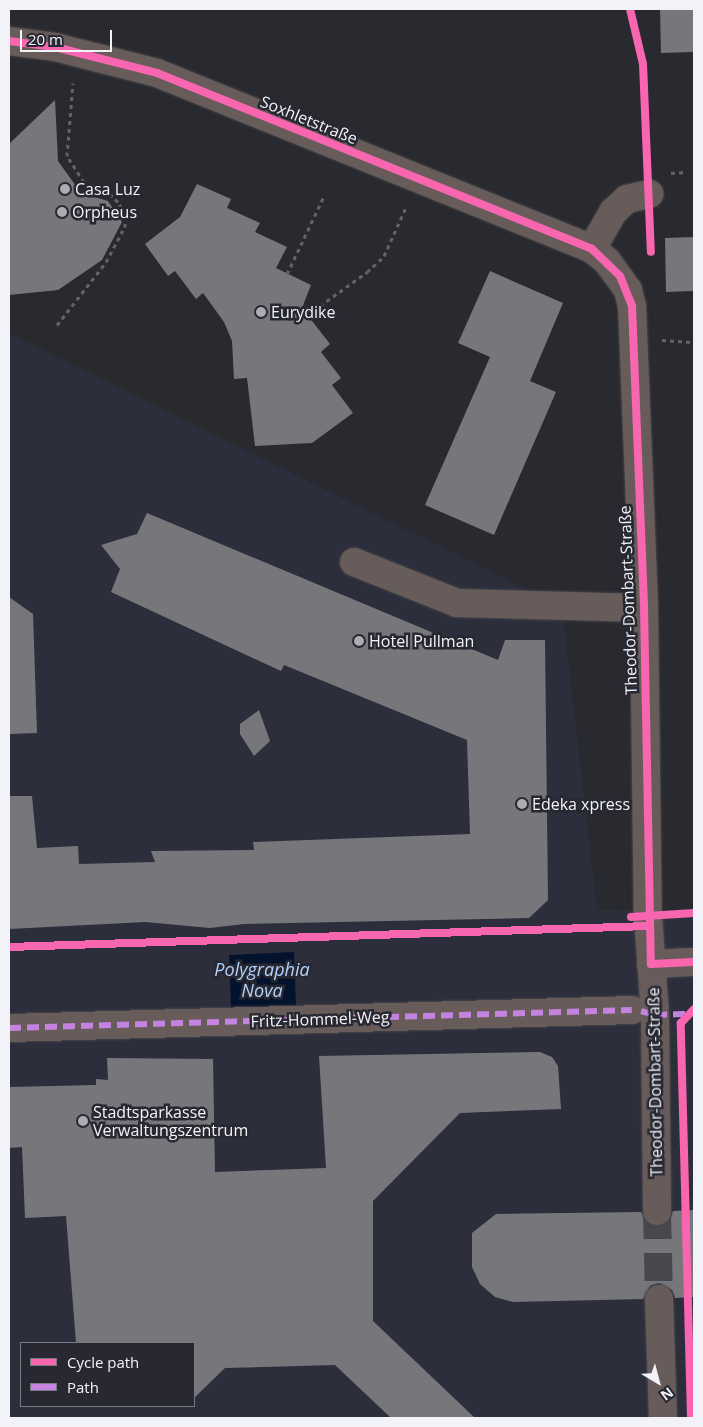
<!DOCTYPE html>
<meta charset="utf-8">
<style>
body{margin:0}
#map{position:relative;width:703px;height:1427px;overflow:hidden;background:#292a2f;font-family:"Open Sans",sans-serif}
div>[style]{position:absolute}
.built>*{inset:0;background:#2d2e3c}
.water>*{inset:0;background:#04132d}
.building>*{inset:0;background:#77777b}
.minor-tunnel>*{height:28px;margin-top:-14px;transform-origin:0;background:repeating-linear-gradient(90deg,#47484d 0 28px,transparent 0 42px)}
.path>*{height:3px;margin-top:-1.5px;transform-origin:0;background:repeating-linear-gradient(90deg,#6a6162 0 4px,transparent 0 8px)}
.roads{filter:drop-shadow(0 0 1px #46474a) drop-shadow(0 0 1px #46474a)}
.minor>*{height:28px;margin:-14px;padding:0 14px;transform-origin:14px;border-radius:14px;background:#685c5b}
.quiet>*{height:6px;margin-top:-3px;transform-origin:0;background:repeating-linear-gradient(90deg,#c483df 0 12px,transparent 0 18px)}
.cycleway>*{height:8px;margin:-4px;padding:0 4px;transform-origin:4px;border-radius:4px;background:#f766af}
.dots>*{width:14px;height:14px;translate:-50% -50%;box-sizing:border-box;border:2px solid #272831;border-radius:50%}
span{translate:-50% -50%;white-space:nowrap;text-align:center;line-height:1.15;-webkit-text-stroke:5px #272831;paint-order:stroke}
.street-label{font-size:16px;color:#f2f2f9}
.poi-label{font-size:16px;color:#f2f2f9}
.left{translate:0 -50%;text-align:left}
.water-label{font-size:18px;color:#b1d2fb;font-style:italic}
.frame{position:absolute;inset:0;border:10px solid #f2f2f9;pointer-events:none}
.legend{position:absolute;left:20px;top:1342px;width:175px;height:65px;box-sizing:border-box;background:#272831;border:1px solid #787981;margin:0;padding:6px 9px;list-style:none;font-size:15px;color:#f2f2f9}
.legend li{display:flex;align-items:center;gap:10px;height:25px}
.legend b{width:25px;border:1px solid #787981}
.north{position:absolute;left:633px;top:1357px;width:50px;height:50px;-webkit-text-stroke:4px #272831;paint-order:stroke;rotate:143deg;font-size:14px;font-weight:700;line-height:20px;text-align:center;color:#f2f2f9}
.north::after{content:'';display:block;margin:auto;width:18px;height:22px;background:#f2f2f9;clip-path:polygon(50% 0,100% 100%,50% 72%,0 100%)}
.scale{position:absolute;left:20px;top:30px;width:92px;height:22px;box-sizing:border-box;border:2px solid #f2f2f9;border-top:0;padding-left:6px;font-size:15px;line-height:18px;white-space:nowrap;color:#f2f2f9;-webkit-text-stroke:4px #272831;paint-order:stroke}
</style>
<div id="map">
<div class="built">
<i style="clip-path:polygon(evenodd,9px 333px,562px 607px,597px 910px,694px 912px,694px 1418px,9px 1418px,9px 333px,21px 1343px,194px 1343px,194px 1406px,21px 1406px,21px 1343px)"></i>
</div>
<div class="water">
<i style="clip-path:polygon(294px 952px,296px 1007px,231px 1010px,229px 955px)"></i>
</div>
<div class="building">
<i style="clip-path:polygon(660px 9px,694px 9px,694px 52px,661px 53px)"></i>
<i style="clip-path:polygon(55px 100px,58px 161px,81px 193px,108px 201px,122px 222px,102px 260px,58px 290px,9px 295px,9px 144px)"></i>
<i style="clip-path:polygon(197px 184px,231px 199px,227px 208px,260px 223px,255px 232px,287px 247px,276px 268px,311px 285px,302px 308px,330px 344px,321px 352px,341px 378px,332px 385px,353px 413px,312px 443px,255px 446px,247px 378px,234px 379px,232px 341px,224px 322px,203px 293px,196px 299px,175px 271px,168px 276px,145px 244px,180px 217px)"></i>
<i style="clip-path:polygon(694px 237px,694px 291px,666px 292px,665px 238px)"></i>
<i style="clip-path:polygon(490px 271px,563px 303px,530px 381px,556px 392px,494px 535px,425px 505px,490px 357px,458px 343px)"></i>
<i style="clip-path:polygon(147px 513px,498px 660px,505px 640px,545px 640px,548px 900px,529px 918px,244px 924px,210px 928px,145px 922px,9px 929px,9px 796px,32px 796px,37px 848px,78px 846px,79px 864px,155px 862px,151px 851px,254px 850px,253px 842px,470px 834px,467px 740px,284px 665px,281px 671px,111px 592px,120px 569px,101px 545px,137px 534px)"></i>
<i style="clip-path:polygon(9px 597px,33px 614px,37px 733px,9px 734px)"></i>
<i style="clip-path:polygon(259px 710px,270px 741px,254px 756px,240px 734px,240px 724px)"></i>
<i style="clip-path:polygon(540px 1052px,552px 1057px,558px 1066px,561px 1109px,460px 1113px,373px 1201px,373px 1321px,475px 1418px,391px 1418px,335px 1365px,225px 1368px,194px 1398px,194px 1343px,76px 1343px,66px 1216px,25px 1218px,22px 1147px,9px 1148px,9px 1087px,96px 1085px,96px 1079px,108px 1080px,107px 1058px,213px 1059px,215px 1172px,326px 1168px,319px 1056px)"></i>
<i style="clip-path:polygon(694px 1210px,694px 1297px,675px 1298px,672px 1290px,659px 1283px,650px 1286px,643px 1299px,513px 1302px,495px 1297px,480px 1284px,472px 1267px,472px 1233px,496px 1214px,641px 1212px,649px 1224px,658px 1227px,670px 1219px,673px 1211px)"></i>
</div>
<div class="minor-tunnel">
<i style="left:657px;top:1211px;width:88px;rotate:88.7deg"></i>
</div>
<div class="path">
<i style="left:671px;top:173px;width:15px;rotate:-4deg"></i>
<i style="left:287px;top:274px;width:86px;rotate:-64.6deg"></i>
<i style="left:307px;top:315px;width:74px;rotate:-35.6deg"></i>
<i style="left:367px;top:272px;width:23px;rotate:-43deg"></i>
<i style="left:384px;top:256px;width:56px;rotate:-65.7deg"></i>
<i style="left:57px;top:325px;width:80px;rotate:-52.1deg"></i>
<i style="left:106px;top:262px;width:40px;rotate:-62deg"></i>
<i style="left:125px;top:227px;width:12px;rotate:-90deg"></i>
<i style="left:125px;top:215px;width:15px;rotate:-118deg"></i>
<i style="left:118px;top:202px;width:14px;rotate:-135deg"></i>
<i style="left:108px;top:192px;width:26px;rotate:-157deg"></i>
<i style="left:84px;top:182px;width:31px;rotate:-123deg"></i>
<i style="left:67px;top:156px;width:73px;rotate:-85.3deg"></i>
<i style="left:662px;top:340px;width:32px;rotate:4deg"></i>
<i style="left:689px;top:1014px;width:5px"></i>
</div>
<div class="roads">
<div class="minor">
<i style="left:9px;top:41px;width:46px;rotate:7.4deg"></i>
<i style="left:55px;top:47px;width:105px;rotate:14.3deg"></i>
<i style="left:157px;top:73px;width:469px;rotate:22deg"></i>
<i style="left:592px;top:249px;width:19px;rotate:39deg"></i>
<i style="left:607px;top:261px;width:36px;rotate:54deg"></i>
<i style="left:628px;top:290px;width:16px;rotate:76deg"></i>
<i style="left:632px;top:306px;width:302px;rotate:87.7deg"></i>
<i style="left:644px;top:608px;width:307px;rotate:89.3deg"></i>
<i style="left:648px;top:915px;width:100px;rotate:86deg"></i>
<i style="left:655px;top:1015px;width:196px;rotate:89.4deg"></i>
<i style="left:592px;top:249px;width:43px;rotate:-60.4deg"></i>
<i style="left:613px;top:212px;width:19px;rotate:-43deg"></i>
<i style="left:627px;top:199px;width:23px;rotate:-13deg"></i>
<i style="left:354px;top:562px;width:111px;rotate:21.7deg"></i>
<i style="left:457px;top:603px;width:187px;rotate:1.5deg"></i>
<i style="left:651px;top:964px;width:43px;rotate:-2.7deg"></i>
<i style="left:9px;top:1028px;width:623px;rotate:-1.65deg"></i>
<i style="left:659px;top:1299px;width:119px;rotate:88.1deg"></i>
</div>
</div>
<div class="quiet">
<i style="left:641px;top:1011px;width:15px;rotate:16deg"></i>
<i style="left:655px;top:1015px;width:34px;rotate:-2deg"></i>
<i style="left:9px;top:1028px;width:623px;rotate:-1.65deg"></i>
</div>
<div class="cycleway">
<i style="left:630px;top:9px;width:57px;rotate:76.7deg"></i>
<i style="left:643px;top:64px;width:188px;rotate:87.6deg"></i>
<i style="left:9px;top:41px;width:46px;rotate:7.4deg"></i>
<i style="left:55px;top:47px;width:105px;rotate:14.3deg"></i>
<i style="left:157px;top:73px;width:469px;rotate:22deg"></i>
<i style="left:592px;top:249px;width:39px;rotate:44deg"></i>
<i style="left:620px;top:276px;width:32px;rotate:68deg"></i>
<i style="left:632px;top:306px;width:302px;rotate:87.7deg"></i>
<i style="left:644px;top:608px;width:356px;rotate:88.9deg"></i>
<i style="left:651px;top:964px;width:43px;rotate:-2.7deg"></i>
<i style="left:631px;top:917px;width:63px;rotate:-3.6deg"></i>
<i style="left:9px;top:947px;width:640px;rotate:-1.88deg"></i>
<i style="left:691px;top:1418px;width:395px;rotate:-91.5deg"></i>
<i style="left:681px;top:1023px;width:19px;rotate:-47deg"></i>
</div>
<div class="dots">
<i style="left:65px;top:189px;background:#acacb2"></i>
<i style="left:62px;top:212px;background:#acacb2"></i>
<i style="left:261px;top:312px;background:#acacb2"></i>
<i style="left:359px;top:641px;background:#acacb2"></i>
<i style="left:522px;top:804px;background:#acacb2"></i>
<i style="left:83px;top:1121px;background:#acacb2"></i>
</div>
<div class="street-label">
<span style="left:309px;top:120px;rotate:22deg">Soxhletstraße</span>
<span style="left:628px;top:600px;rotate:-92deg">Theodor-Dombart-Straße</span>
<span style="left:320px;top:1019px;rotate:-2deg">Fritz-Hommel-Weg</span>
<span style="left:655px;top:1082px;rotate:-91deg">Theodor-Dombart-Straße</span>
</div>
<div class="poi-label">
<span class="left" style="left:75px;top:189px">Casa Luz</span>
<span class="left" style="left:72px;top:212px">Orpheus</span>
<span class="left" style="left:271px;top:312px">Eurydike</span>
<span class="left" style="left:369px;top:641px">Hotel Pullman</span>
<span class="left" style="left:532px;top:804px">Edeka xpress</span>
<span class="left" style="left:93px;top:1121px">Stadtsparkasse<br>Verwaltungszentrum</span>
</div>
<div class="water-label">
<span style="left:262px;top:980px">Polygraphia<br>Nova</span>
</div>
<div class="frame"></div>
<ul class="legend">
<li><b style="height:6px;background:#f766af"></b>Cycle path</li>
<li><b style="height:6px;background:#c483df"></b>Path</li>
</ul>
<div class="north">N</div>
<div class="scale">20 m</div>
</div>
